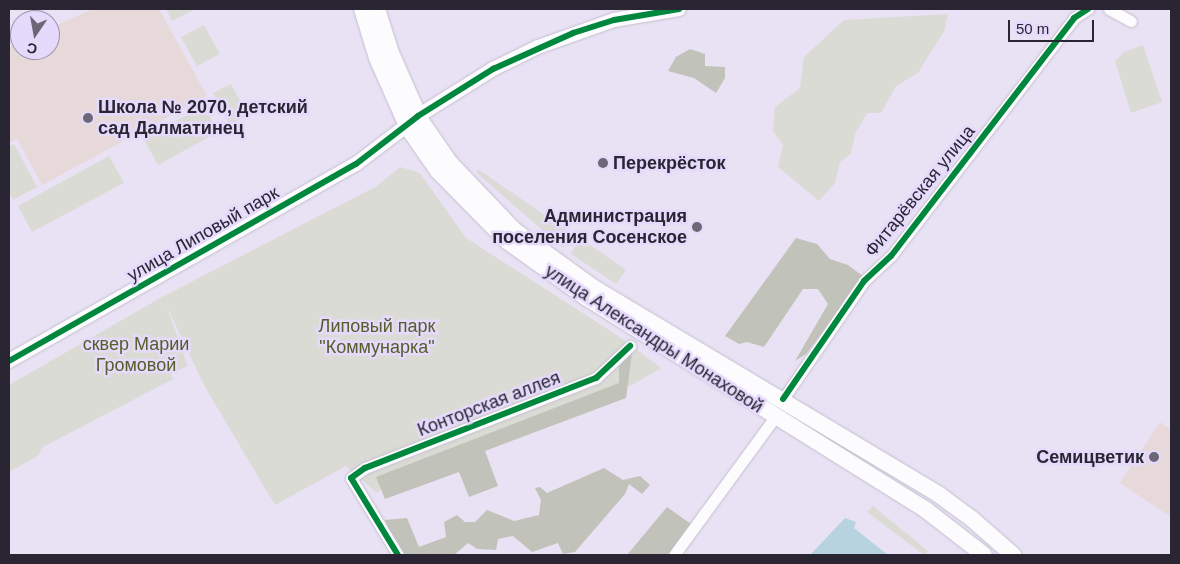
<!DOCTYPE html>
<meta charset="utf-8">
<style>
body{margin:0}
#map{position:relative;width:1180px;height:564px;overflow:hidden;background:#e8e2f4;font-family:Helvetica,sans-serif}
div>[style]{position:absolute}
.education>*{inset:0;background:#e7d9da}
.green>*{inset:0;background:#dadbd4}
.forest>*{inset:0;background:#c1c2b9}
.water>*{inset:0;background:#b8d3e0}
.roads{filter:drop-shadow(0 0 1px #c4bfce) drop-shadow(0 0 1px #c4bfce)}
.minor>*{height:11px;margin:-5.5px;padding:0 5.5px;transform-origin:5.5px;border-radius:5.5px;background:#fcfbfd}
.tertiary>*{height:14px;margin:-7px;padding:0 7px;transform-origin:7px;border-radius:7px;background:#fcfbfd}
.secondary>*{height:16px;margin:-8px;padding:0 8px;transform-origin:8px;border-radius:8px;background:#fcfbfd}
.cycleway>*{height:6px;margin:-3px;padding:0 3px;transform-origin:3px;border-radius:3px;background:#00873e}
.dots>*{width:14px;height:14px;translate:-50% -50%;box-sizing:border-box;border:2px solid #e5dafc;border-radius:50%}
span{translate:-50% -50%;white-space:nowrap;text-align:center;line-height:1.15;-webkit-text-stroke:5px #e5dafc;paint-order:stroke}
.poi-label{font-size:18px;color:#292532;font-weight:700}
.left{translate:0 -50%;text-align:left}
.right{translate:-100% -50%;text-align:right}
.street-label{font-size:18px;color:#292532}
.park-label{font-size:18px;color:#555d29}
.frame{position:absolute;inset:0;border:10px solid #292532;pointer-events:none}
.north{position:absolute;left:10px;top:10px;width:50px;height:50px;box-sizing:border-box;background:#e5dafc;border:1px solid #9a92ab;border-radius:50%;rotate:192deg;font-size:14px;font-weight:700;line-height:20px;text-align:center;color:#292532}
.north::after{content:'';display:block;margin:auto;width:18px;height:22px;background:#6c6776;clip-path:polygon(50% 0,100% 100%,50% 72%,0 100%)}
.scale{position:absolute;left:1008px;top:20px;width:86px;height:22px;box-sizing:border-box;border:2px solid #292532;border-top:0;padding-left:6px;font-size:15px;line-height:18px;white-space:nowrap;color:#292532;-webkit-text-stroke:4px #e5dafc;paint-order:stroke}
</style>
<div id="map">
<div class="education">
<i style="clip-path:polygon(93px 9px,159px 9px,207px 96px,42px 185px,17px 139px,9px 143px,9px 47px,20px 42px,20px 50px,50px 50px,50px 28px)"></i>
<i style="clip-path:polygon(1160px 422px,1171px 430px,1171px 517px,1120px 483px)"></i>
</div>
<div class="green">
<i style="clip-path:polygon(166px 9px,195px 9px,172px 21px)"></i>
<i style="clip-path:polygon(948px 14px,944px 31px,918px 73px,896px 86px,881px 113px,867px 113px,855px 134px,851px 154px,840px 162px,835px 183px,819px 201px,778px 167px,783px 145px,773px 131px,775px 107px,800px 88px,804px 57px,844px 20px)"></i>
<i style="clip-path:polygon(204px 25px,220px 54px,197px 66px,181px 37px)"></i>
<i style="clip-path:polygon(1143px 45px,1162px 102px,1131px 113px,1115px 61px,1124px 52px)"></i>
<i style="clip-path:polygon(231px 84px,248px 115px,230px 125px,213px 93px)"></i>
<i style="clip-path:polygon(204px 106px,218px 132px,158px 165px,143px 138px)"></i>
<i style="clip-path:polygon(14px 144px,37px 187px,13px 200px,9px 192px,9px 147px)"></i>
<i style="clip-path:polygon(109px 156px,124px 183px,32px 232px,18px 206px)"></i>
<i style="clip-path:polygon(400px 167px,420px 173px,466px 238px,620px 337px,661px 368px,632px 385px,387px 483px,377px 493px,346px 466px,275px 505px,205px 387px,166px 305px,188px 366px,171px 374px,173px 379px,43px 447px,38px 456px,9px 472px,9px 385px,162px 297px,377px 186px)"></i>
<i style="clip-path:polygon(478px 169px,572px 234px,563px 248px,477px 173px)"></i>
<i style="clip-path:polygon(580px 238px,626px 270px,616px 284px,571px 254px)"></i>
<i style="clip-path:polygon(873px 506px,928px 551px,924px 555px,867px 512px)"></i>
</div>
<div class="forest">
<i style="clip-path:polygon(690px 49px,705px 54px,705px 66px,725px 67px,725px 78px,716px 93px,694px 78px,668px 71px,676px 57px)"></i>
<i style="clip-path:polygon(796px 238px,817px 244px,830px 259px,848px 265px,864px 277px,806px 354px,795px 361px,828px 304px,818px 289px,803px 289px,764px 347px,747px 342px,739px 344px,725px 336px)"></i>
<i style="clip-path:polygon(632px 353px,626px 398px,485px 451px,498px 486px,469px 497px,459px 472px,385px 499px,376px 477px,619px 383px,619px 366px)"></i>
<i style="clip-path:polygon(604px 468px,623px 480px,640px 476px,650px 485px,642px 494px,629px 484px,625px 494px,575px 552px,563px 554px,558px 543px,532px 552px,513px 536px,498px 539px,496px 550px,477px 549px,468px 543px,454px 555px,399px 555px,385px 520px,407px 518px,419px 547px,446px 537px,444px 522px,457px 515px,465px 522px,475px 522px,487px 510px,514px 521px,539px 515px,541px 500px,535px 488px,540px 487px,547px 493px)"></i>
<i style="clip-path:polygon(667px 507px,698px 529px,677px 555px,627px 555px)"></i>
</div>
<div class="water">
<i style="clip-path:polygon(845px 518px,856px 522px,854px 528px,888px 555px,810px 555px)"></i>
</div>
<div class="roads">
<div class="minor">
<i style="left:1109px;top:9px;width:25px;rotate:29deg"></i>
<i style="left:783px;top:399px;width:143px;rotate:-55.5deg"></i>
<i style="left:864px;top:281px;width:37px;rotate:-43deg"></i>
<i style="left:891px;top:256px;width:300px;rotate:-52.4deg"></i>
<i style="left:1074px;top:18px;width:17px;rotate:-33deg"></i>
<i style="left:398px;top:555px;width:90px;rotate:-121.4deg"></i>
<i style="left:351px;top:478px;width:17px;rotate:-36deg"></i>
<i style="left:365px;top:468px;width:248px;rotate:-21.3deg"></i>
<i style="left:596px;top:378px;width:47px;rotate:-43.3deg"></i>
<i style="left:674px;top:555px;width:171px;rotate:-53.8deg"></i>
</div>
<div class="tertiary">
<i style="left:418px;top:116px;width:89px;rotate:-32.1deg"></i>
<i style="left:493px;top:69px;width:50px;rotate:-26.1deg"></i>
<i style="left:538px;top:47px;width:81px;rotate:-19.6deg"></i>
<i style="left:614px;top:20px;width:66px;rotate:-9.6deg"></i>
<i style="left:9px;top:361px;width:399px;rotate:-29.6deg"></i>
<i style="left:356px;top:164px;width:63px;rotate:-37.2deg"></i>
</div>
<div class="secondary">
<i style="left:362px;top:9px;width:51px;rotate:73deg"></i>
<i style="left:377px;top:58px;width:77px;rotate:66.1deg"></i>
<i style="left:408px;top:128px;width:52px;rotate:55.1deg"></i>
<i style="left:438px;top:171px;width:98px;rotate:45.4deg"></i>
<i style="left:507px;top:241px;width:98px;rotate:35.5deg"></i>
<i style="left:587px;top:298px;width:400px;rotate:32deg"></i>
<i style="left:926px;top:510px;width:73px;rotate:37.8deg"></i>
<i style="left:377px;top:9px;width:46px;rotate:72.3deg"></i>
<i style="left:391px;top:53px;width:74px;rotate:66.2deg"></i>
<i style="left:421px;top:121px;width:51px;rotate:55.4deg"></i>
<i style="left:450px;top:163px;width:94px;rotate:46.3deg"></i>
<i style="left:515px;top:231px;width:97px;rotate:35.8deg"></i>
<i style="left:594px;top:288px;width:401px;rotate:30.9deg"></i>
<i style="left:938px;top:494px;width:42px;rotate:36.3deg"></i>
<i style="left:972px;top:519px;width:55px;rotate:41.3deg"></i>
</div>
</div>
<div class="cycleway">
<i style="left:9px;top:361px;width:399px;rotate:-29.6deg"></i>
<i style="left:356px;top:164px;width:78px;rotate:-37.7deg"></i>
<i style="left:418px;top:116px;width:89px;rotate:-32.1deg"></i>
<i style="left:493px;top:69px;width:88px;rotate:-24.2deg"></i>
<i style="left:573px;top:33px;width:43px;rotate:-17.6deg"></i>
<i style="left:614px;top:20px;width:66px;rotate:-9.6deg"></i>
<i style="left:783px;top:399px;width:143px;rotate:-55.5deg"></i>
<i style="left:864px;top:281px;width:37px;rotate:-43deg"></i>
<i style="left:891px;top:256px;width:300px;rotate:-52.4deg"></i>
<i style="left:1074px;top:18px;width:17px;rotate:-33deg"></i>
<i style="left:398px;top:555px;width:90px;rotate:-121.4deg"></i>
<i style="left:351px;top:478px;width:17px;rotate:-36deg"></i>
<i style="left:365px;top:468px;width:248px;rotate:-21.3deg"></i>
<i style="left:596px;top:378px;width:47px;rotate:-43.3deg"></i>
</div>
<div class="dots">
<i style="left:88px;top:118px;background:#6c6776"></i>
<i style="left:603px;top:163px;background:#6c6776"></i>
<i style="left:697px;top:227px;background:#6c6776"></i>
<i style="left:1154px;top:457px;background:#6c6776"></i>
</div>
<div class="poi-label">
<span class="left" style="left:98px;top:118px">Школа № 2070, детский<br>сад Далматинец</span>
<span class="left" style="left:613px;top:163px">Перекрёсток</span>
<span class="right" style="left:687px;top:227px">Администрация<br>поселения Сосенское</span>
<span class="right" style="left:1144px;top:457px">Семицветик</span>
</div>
<div class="street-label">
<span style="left:920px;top:191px;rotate:-51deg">Фитарёвская улица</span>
<span style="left:203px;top:234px;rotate:-30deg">улица Липовый парк</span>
<span style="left:654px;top:339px;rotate:33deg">улица Александры Монаховой</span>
<span style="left:489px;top:404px;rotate:-21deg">Конторская аллея</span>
</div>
<div class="park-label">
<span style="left:377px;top:337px">Липовый парк<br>"Коммунарка"</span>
<span style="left:136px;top:355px">сквер Марии<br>Громовой</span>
</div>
<div class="frame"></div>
<div class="north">С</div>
<div class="scale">50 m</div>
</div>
